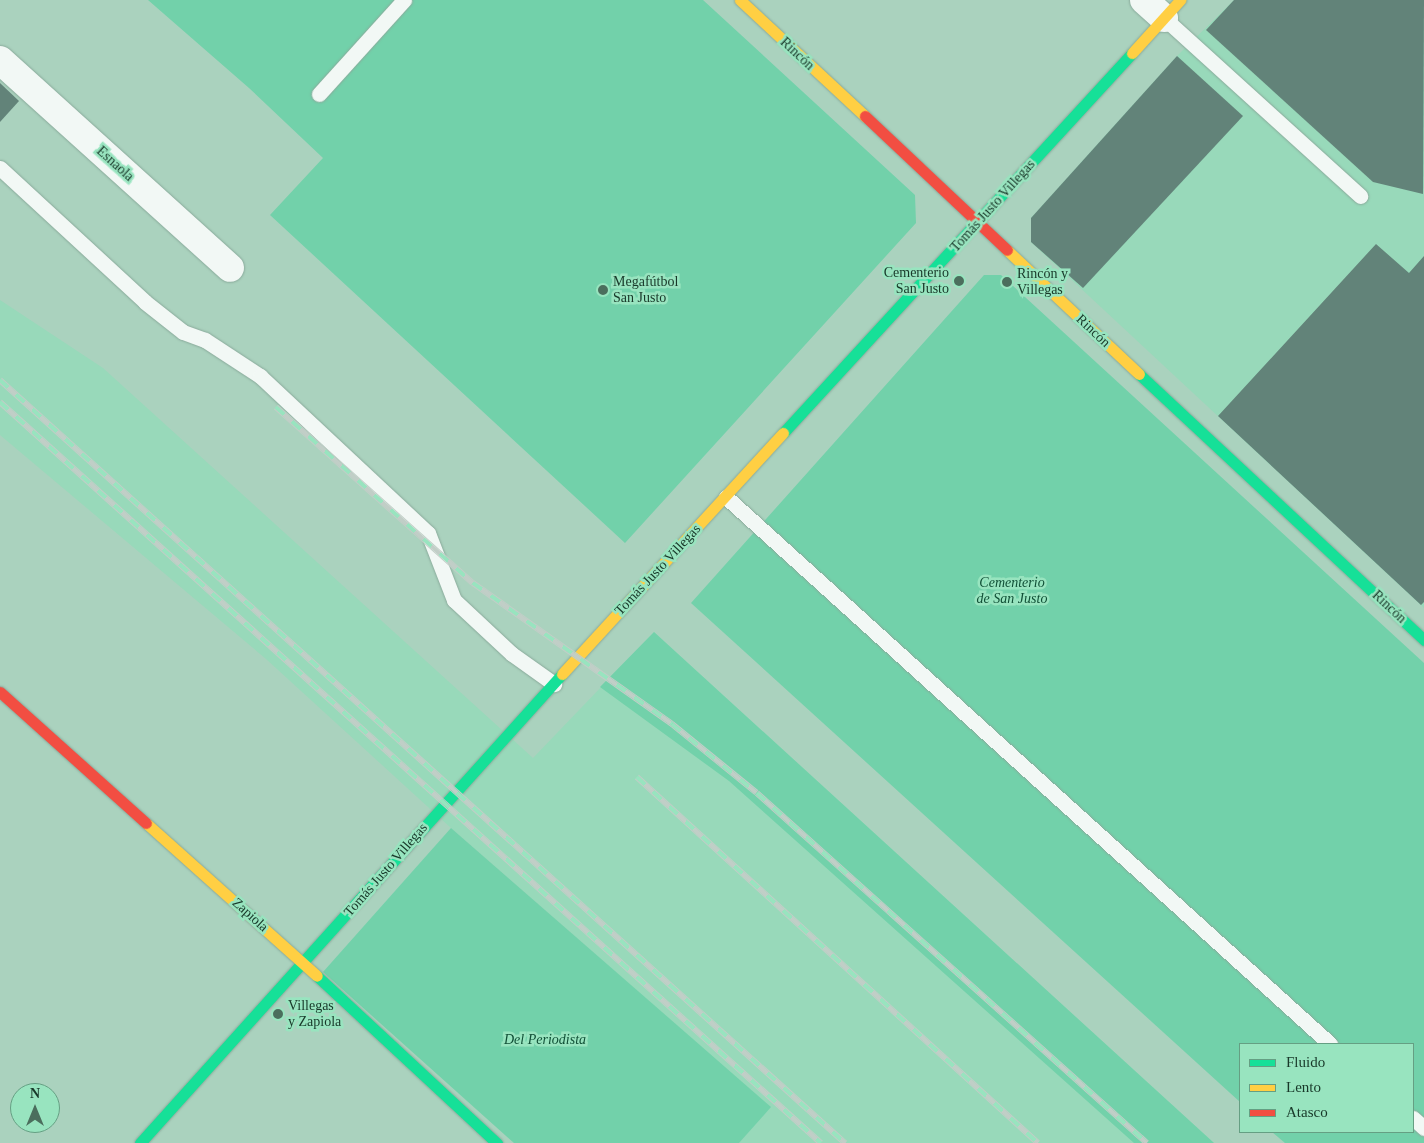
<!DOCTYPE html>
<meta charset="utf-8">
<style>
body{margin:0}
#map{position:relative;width:1424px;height:1143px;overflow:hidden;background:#aad2be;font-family:"Times New Roman",serif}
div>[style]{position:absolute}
.built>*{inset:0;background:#98d9ba}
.green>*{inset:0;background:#72d1aa}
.building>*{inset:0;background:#628379}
.roads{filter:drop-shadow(0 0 1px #8aaa9b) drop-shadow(0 0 1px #8aaa9b)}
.lane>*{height:15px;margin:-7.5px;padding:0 7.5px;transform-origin:7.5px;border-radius:7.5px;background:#f2f8f5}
.street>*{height:28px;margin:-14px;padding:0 14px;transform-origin:14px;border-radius:14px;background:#f2f8f5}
.fast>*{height:11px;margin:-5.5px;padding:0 5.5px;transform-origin:5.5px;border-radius:5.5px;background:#16e098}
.slow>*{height:11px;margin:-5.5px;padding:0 5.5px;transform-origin:5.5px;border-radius:5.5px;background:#ffcf43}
.jam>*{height:11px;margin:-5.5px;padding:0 5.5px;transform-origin:5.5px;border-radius:5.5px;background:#f24e42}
.rail>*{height:5.5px;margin-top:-2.75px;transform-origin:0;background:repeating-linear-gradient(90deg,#98e4bf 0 11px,#c1cec7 0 22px);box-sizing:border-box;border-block:1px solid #c1cec7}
.dots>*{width:14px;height:14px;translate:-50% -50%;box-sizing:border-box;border:2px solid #98e4bf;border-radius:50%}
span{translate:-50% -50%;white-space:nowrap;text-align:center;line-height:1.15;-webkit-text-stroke:5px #98e4bf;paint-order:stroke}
.street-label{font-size:14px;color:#183829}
.poi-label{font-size:14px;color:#183829}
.right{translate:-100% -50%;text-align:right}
.left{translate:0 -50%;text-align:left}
.park-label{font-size:14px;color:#104f36;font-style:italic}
.legend{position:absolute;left:1239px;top:1043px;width:175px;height:90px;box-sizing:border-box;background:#98e4bf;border:1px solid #659f83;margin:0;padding:6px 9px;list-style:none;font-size:15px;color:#183829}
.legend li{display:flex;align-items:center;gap:10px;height:25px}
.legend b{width:25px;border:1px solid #659f83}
.north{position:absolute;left:10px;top:1083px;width:50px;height:50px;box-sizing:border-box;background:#98e4bf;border:1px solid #659f83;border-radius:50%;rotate:0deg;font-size:14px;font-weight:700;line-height:20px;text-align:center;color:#183829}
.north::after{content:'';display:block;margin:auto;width:18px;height:22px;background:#4b6e5d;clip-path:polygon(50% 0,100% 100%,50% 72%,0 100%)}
</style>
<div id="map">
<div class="built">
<i style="clip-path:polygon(1234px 0,1424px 0,1424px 608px,1031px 242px,1031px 218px,1177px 56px)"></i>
<i style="clip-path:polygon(0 300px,103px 368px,533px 758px,654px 632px,1214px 1143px,739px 1143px,770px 1107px,451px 828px,266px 659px,0 435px)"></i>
</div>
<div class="green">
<i style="clip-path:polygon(148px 0,703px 0,915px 195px,916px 223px,625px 543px,270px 215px,323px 158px,249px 88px)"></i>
<i style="clip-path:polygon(984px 275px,1001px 275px,1424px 663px,1424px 1143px,1285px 1143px,1272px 1132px,1413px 1132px,1413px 1044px,1240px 1044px,1240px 1102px,691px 603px)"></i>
<i style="clip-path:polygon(654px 632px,1214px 1143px,1134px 1143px,729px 781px,600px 687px)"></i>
<i style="clip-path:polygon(451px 828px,771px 1107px,739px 1143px,514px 1143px,323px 972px)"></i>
</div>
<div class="building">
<i style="clip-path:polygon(1234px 0,1424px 0,1423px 194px,1373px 182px,1206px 30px)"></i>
<i style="clip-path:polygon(1177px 56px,1243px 116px,1083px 288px,1031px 242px,1031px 218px)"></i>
<i style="clip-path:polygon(0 83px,19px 101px,0 122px)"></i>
<i style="clip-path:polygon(1376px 244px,1409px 273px,1424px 256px,1424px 602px,1421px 605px,1218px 416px)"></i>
</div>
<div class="roads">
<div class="lane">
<i style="left:1164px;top:18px;width:265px;rotate:42.2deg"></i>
<i style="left:319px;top:94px;width:127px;rotate:-47.9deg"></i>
<i style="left:0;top:168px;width:197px;rotate:42.7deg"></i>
<i style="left:145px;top:302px;width:48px;rotate:38.3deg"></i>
<i style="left:183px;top:332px;width:23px;rotate:20deg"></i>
<i style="left:205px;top:340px;width:66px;rotate:33.2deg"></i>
<i style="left:260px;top:376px;width:230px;rotate:43.1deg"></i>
<i style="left:428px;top:533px;width:72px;rotate:68.8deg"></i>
<i style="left:454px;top:600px;width:79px;rotate:43deg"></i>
<i style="left:512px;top:654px;width:52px;rotate:35.5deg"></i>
<i style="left:726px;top:497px;width:815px;rotate:42.16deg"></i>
<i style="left:1413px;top:1118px;width:15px;rotate:42deg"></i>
</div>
<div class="street">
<i style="left:1144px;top:0;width:27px;rotate:42deg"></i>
<i style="left:0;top:60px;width:310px;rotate:42.1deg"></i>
</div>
<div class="fast">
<i style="left:1139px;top:374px;width:390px;rotate:43deg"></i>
<i style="left:783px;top:433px;width:516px;rotate:-47.43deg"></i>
<i style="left:317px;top:976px;width:246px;rotate:42.9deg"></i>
<i style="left:140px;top:1143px;width:631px;rotate:-48.02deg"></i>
</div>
<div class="slow">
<i style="left:740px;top:0;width:171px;rotate:42.9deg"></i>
<i style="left:1132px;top:53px;width:72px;rotate:-47.8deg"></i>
<i style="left:1007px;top:250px;width:181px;rotate:43.2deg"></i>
<i style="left:562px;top:674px;width:327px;rotate:-47.5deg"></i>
<i style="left:146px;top:823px;width:229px;rotate:41.8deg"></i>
</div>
<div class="jam">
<i style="left:865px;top:116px;width:195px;rotate:43.3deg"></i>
<i style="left:0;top:692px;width:196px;rotate:41.9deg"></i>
</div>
</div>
<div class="rail">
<i style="left:0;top:380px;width:1139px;rotate:42.08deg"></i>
<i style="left:0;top:402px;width:1106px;rotate:42.07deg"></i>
<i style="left:276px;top:407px;width:264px;rotate:41.8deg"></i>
<i style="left:473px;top:583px;width:244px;rotate:35.3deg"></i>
<i style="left:672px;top:724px;width:109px;rotate:39.1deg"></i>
<i style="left:757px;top:793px;width:524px;rotate:41.91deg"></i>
<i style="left:637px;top:777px;width:543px;rotate:42.39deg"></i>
</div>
<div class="dots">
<i style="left:959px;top:281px;background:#4b6e5d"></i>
<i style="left:1007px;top:282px;background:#4b6e5d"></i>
<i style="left:603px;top:290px;background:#4b6e5d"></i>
<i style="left:278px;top:1014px;background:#4b6e5d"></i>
</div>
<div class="street-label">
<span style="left:797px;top:54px;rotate:43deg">Rincón</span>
<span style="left:115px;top:164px;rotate:42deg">Esnaola</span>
<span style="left:993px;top:206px;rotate:-48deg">Tomás Justo Villegas</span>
<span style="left:1093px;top:331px;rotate:43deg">Rincón</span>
<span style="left:658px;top:570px;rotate:-47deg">Tomás Justo Villegas</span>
<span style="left:1389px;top:607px;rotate:43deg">Rincón</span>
<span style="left:386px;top:870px;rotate:-49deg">Tomás Justo Villegas</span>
<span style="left:250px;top:915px;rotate:42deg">Zapiola</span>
</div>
<div class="poi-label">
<span class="right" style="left:949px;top:281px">Cementerio<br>San Justo</span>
<span class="left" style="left:1017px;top:282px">Rincón y<br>Villegas</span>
<span class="left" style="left:613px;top:290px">Megafútbol<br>San Justo</span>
<span class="left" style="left:288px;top:1014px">Villegas<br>y Zapiola</span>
</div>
<div class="park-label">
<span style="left:1012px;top:591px">Cementerio<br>de San Justo</span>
<span style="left:545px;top:1040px">Del Periodista</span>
</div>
<ul class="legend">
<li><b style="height:6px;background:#16e098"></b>Fluido</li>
<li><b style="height:6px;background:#ffcf43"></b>Lento</li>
<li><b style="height:6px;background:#f24e42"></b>Atasco</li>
</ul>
<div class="north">N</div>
</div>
